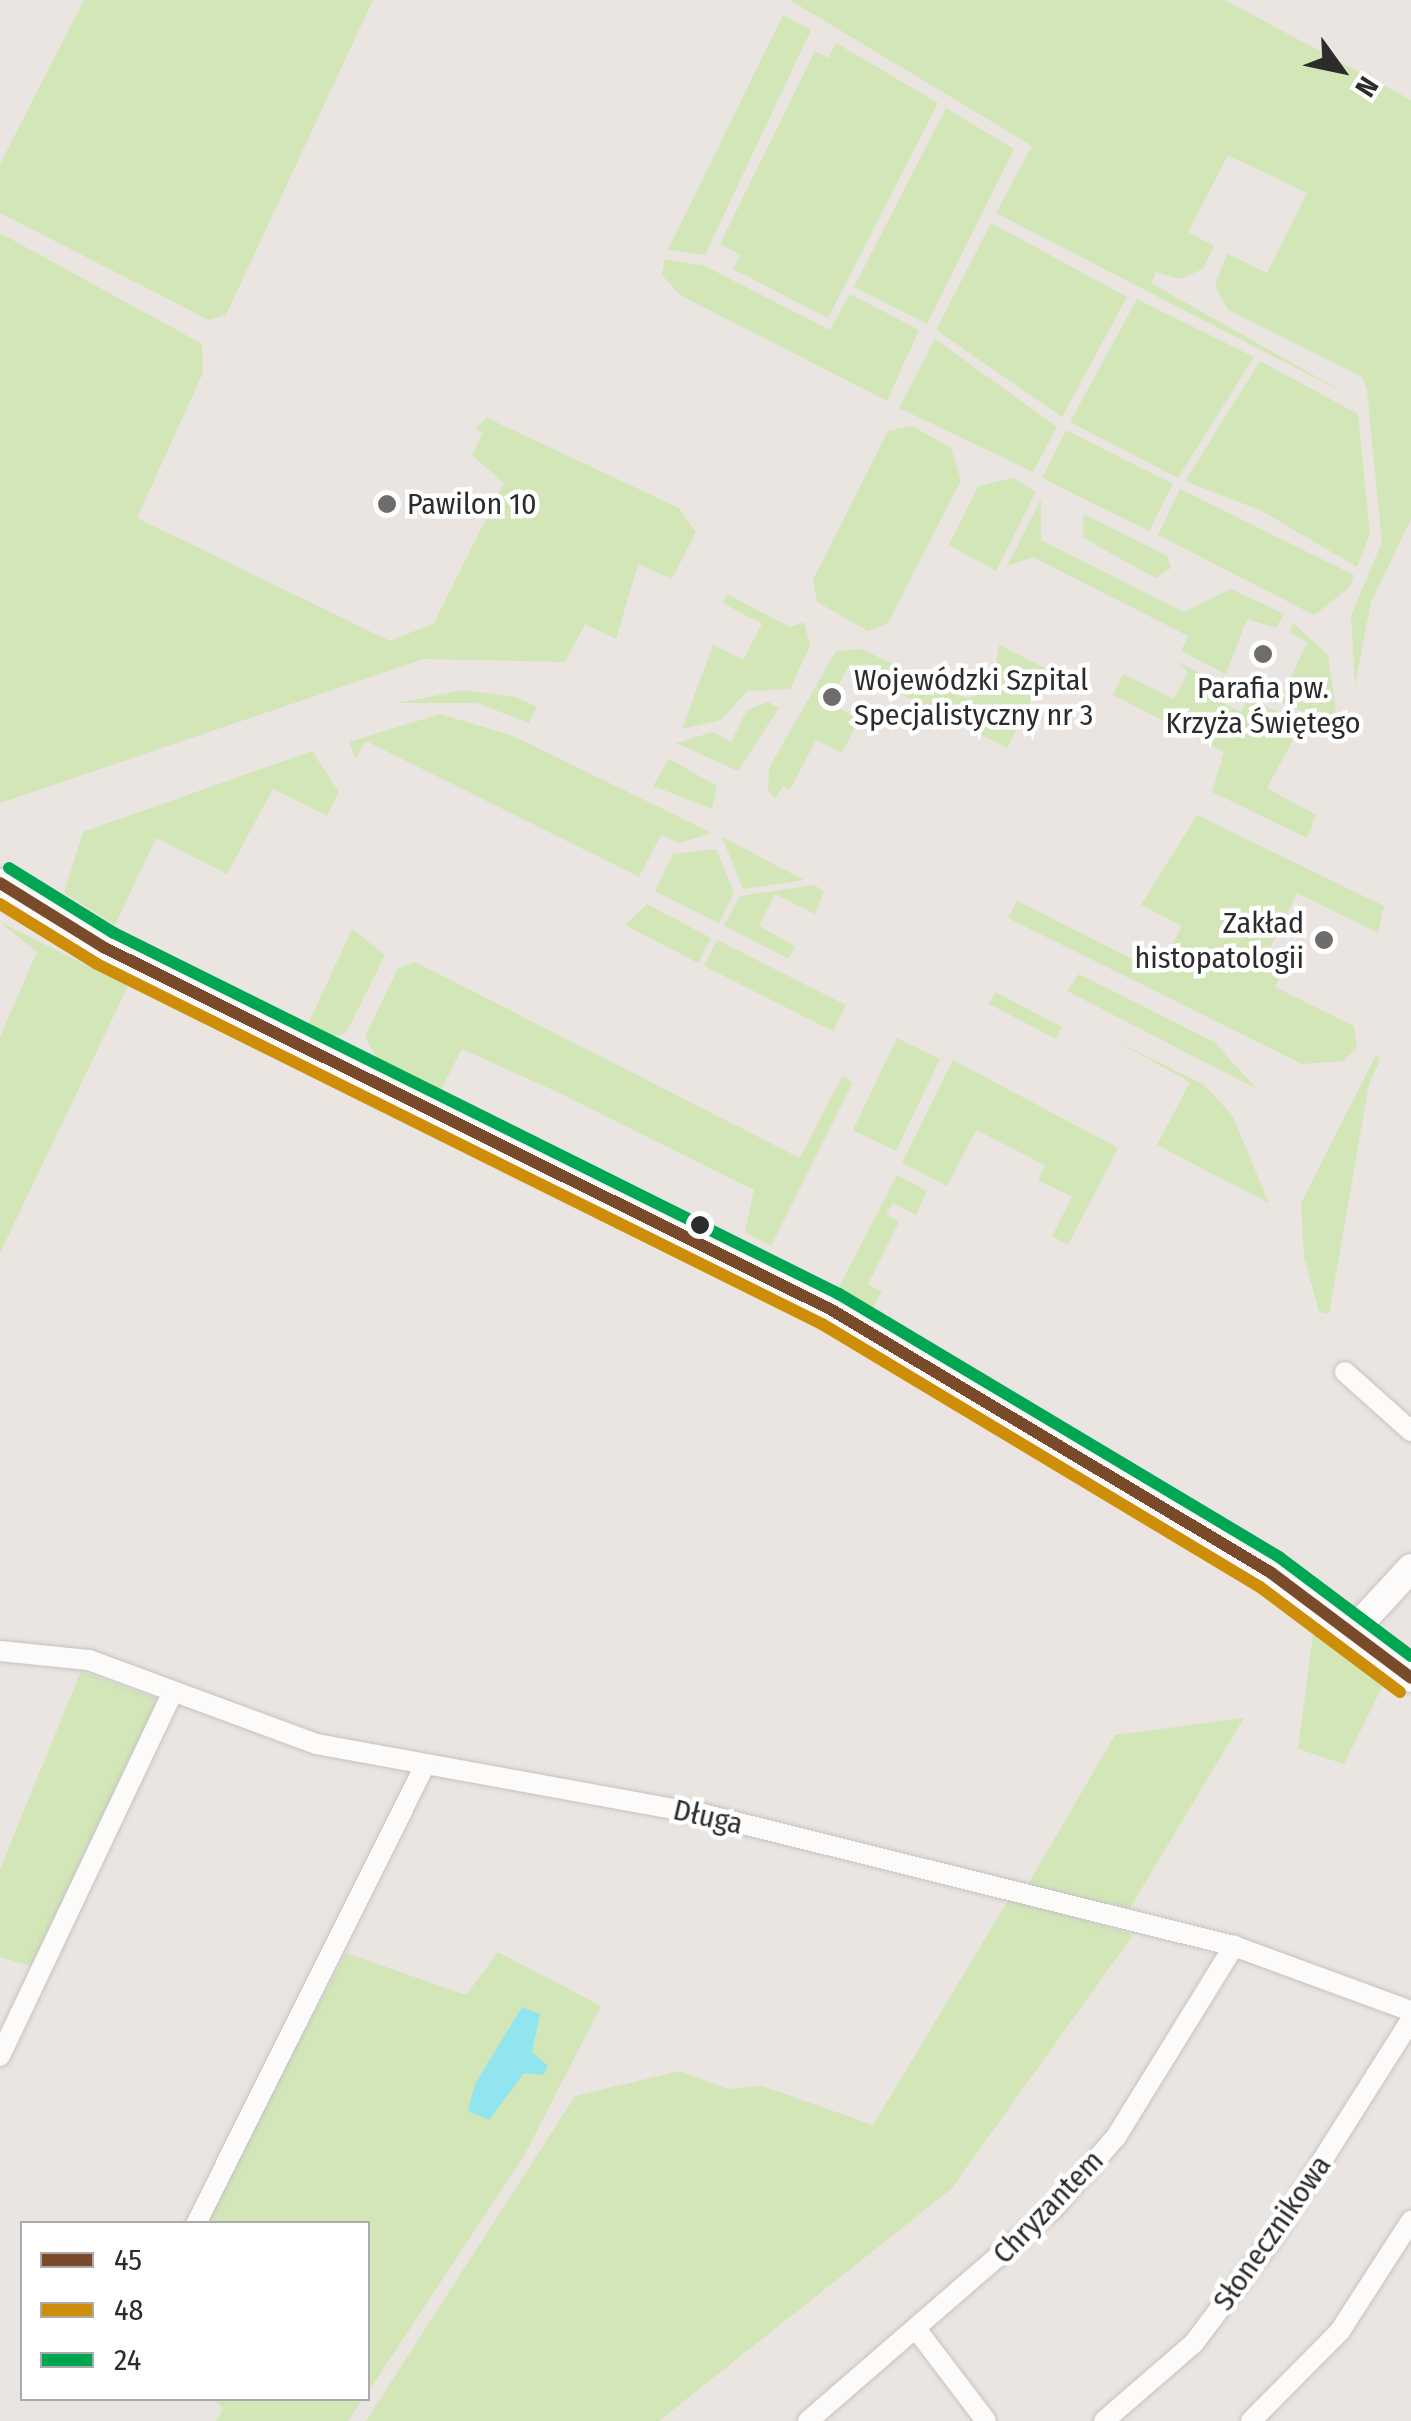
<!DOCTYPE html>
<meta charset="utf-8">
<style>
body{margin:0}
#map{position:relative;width:1411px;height:2421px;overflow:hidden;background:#eae5e1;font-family:"Fira Sans Condensed",sans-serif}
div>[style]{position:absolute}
.green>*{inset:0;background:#d2e6b8}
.water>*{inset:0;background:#91e5ef}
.roads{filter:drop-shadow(0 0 2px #c4c3c3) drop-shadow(0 0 2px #c4c3c3)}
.street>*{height:20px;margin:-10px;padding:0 10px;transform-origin:10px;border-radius:10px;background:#fcfbfa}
.secondary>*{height:28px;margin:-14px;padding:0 14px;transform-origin:14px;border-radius:14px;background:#fcfbfa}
.bus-1>*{height:12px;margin:-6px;padding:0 6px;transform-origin:6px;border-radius:6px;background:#7a4b2a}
.bus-2>*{height:12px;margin:-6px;padding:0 6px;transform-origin:6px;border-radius:6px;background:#ce8e09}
.bus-3>*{height:12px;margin:-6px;padding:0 6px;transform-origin:6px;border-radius:6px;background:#00a651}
.dots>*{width:28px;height:28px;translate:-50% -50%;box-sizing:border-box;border:5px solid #fff;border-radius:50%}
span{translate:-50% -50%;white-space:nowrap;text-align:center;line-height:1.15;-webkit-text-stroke:9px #fff;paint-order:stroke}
.poi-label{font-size:30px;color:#2c2c2c}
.left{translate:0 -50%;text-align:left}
.right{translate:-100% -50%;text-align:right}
.street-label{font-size:30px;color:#2c2c2c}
.legend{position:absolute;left:20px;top:2221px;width:350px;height:180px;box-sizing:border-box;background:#fff;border:2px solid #ababab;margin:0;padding:12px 18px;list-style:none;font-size:30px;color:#2c2c2c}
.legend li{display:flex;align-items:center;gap:20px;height:50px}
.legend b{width:50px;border:2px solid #ababab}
.north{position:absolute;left:1291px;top:20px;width:100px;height:100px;-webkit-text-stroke:8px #fff;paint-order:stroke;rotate:123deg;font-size:28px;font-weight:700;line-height:40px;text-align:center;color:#2c2c2c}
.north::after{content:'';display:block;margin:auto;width:35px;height:45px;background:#2c2c2c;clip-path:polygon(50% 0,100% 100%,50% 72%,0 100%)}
</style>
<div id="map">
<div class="green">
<i style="clip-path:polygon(84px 0,373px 0,226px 315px,209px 320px,0 213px,0 164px)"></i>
<i style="clip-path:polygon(790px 0,1225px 0,1411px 100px,1411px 519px,1371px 602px,1355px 685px,1351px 616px,1382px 542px,1367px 390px,1362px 377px,1228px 310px,1215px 285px,1227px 253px,1267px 273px,1307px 193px,1228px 155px,1188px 232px,1214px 246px,1203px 269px,1180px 279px,1156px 272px,1151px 283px,1354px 398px,996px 213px,1032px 146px)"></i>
<i style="clip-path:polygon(783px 15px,811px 30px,705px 255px,668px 250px)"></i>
<i style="clip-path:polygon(836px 43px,938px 103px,828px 318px,733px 269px,741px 255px,720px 244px,815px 51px,828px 58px)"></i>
<i style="clip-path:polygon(946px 108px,1014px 149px,927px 324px,854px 287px)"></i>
<i style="clip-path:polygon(991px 223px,1127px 297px,1062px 417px,936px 330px)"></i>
<i style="clip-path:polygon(0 233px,202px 344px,203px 373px,137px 518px,390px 641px,434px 623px,504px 483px,472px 455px,483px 433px,475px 428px,487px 418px,679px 508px,696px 532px,672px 579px,638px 564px,616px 639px,585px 624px,565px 662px,424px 659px,0 803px)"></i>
<i style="clip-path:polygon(665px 259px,705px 266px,830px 330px,850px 294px,919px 330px,887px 401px,680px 295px,662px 275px)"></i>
<i style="clip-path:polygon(1137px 299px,1254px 357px,1178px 478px,1070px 422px)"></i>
<i style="clip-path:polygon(935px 339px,1057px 427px,1033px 472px,899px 408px)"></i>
<i style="clip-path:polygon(1260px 361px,1358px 414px,1370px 534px,1357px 567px,1262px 511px,1185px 481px)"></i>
<i style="clip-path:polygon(912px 426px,951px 448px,961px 480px,888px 623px,868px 631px,817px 602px,813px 580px,888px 431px)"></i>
<i style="clip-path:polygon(1066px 430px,1173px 484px,1149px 531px,1042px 478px)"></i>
<i style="clip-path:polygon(1014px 478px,1036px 492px,996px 571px,949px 545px,978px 486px)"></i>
<i style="clip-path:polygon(1180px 489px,1354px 575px,1349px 588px,1314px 615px,1158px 535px)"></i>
<i style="clip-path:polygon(1041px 499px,1041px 540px,1184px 612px,1231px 589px,1284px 614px,1276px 628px,1247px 619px,1226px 674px,1181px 651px,1188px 636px,1033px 557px,1007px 566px)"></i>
<i style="clip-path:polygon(1083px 514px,1167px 556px,1171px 568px,1156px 578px,1101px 548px,1083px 537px)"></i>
<i style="clip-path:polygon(727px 594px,790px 627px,804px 622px,810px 646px,790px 689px,747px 691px,721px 720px,682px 729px,713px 645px,743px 660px,762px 624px,723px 603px)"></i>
<i style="clip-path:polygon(1293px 623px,1328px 655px,1336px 712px,1321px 721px,1253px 688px,1257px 681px,1283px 693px,1307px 643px,1290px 632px)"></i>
<i style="clip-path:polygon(999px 645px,1057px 674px,1051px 686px,1041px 682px,1007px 748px,848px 667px,829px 703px,859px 719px,842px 753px,816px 740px,790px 790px,783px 786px,775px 799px,768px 790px,769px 768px,836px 651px,861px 649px,968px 699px,992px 687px)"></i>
<i style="clip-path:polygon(1176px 661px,1222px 685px,1216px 699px,1241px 712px,1249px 697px,1301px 725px,1267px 788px,1316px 815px,1307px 838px,1212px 792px,1224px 752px,1113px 695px,1123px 674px,1174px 699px,1188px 672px)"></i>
<i style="clip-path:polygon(464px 690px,516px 697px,537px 707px,529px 723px,477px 703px,398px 703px)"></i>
<i style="clip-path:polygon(768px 702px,779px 708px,738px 771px,676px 743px,713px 732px,731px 742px,747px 710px)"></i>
<i style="clip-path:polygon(440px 714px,513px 736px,712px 833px,679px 843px,661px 835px,639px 877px,366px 741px,356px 759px,349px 742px)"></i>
<i style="clip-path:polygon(312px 751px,339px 792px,327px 816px,273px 789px,227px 874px,156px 838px,115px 925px,64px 893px,83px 832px)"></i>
<i style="clip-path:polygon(669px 759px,717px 786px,712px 809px,653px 786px)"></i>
<i style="clip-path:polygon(1197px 815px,1384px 906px,1378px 933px,1297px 893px,1270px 948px,1289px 958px,1275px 987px,1354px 1026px,1357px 1048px,1343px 1061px,1302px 1064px,1008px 918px,1017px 901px,1158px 972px,1182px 926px,1141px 905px)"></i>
<i style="clip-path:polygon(722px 837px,804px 880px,743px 889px)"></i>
<i style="clip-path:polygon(716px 849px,734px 893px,719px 923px,655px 891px,673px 854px)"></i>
<i style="clip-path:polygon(814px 885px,824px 891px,815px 914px,775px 894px,759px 926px,795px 946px,789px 959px,724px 926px,740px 896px)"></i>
<i style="clip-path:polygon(647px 904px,711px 938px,698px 963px,625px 925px)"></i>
<i style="clip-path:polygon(0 922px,128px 986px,0 1253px,0 1037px,37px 952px)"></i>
<i style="clip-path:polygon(352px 929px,385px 955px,346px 1033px,322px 1039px,305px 1031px)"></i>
<i style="clip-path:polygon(717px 940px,846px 1005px,833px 1031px,704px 966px)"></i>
<i style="clip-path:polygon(415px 962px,800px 1158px,842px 1076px,853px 1082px,771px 1246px,745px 1232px,754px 1190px,555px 1091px,462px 1049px,439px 1093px,380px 1064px,365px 1037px,398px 968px)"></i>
<i style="clip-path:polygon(1079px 974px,1214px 1042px,1257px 1089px,1067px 991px)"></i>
<i style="clip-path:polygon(995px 992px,1062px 1027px,1056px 1039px,989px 1004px)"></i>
<i style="clip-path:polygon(1107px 1036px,1204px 1085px,1232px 1115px,1269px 1203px,1157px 1145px,1190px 1082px)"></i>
<i style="clip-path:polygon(897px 1038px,940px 1059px,896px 1151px,853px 1130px)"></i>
<i style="clip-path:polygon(1376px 1055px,1381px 1058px,1369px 1084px,1329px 1314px,1319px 1312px,1304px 1257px,1301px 1203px)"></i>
<i style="clip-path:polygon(953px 1060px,1118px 1148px,1068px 1245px,1052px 1236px,1072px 1197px,1038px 1180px,1045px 1165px,976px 1130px,947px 1186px,902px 1163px)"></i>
<i style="clip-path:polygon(897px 1175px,927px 1191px,916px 1215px,893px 1203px,886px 1214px,899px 1222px,868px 1284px,882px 1292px,869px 1312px,836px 1293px)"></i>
<i style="clip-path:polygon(1314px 1627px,1383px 1685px,1344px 1764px,1298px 1749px)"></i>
<i style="clip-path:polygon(81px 1671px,155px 1698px,154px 1709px,37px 1968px,0 1957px,0 1869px)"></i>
<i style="clip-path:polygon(1244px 1718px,1127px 1913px,1027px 1886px,1115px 1735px)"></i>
<i style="clip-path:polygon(1010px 1897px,1133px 1935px,951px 2189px,659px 2421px,366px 2421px,575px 2096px,680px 2071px,728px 2089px,762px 2086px,873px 2125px)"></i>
<i style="clip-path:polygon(498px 1952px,601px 2006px,524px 2156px,368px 2392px,368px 2224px,203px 2224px,346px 1953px,466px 1995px)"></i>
<i style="clip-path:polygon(211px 2399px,363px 2399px,348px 2421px,216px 2421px,224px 2408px)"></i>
</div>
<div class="water">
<i style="clip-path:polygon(522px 2007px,540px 2014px,532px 2052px,548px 2066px,543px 2075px,524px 2073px,489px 2120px,468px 2111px,475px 2084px)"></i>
</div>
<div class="roads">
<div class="street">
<i style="left:1345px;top:1372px;width:89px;rotate:41.8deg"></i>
<i style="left:0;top:1651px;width:89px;rotate:5.8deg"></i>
<i style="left:89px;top:1660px;width:242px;rotate:20.3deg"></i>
<i style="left:316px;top:1744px;width:393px;rotate:10.3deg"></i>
<i style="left:703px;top:1814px;width:547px;rotate:13.96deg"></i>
<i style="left:1234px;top:1946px;width:189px;rotate:20.2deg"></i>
<i style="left:0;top:2056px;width:401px;rotate:-64.6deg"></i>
<i style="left:196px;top:2224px;width:513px;rotate:-63.48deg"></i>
<i style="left:917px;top:2330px;width:114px;rotate:52.8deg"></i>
<i style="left:808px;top:2421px;width:323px;rotate:-40.9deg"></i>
<i style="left:1052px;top:2210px;width:97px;rotate:-48.8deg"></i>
<i style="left:1116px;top:2137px;width:225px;rotate:-58.3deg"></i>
<i style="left:1104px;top:2421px;width:119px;rotate:-40.9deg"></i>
<i style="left:1194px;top:2343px;width:135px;rotate:-53.1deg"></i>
<i style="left:1275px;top:2235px;width:254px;rotate:-57.7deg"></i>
<i style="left:1251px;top:2421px;width:127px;rotate:-45.3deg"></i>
<i style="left:1340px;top:2331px;width:131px;rotate:-57.2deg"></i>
</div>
<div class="secondary">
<i style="left:0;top:883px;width:123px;rotate:31.8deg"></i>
<i style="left:105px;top:948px;width:810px;rotate:26.47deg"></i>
<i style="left:830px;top:1309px;width:513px;rotate:30.87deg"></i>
<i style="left:1270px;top:1572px;width:176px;rotate:36.9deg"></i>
<i style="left:1354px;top:1630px;width:84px;rotate:-47.4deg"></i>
</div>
</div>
<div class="bus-1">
<i style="left:0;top:883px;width:123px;rotate:31.8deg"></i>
<i style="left:105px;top:948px;width:810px;rotate:26.47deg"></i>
<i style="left:830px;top:1309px;width:513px;rotate:30.87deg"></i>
<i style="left:1270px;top:1572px;width:176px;rotate:36.9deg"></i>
</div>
<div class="bus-2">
<i style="left:0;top:904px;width:114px;rotate:31.7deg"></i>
<i style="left:97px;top:964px;width:809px;rotate:26.41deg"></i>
<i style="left:822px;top:1324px;width:511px;rotate:30.98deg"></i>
<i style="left:1260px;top:1587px;width:175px;rotate:36.9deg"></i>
</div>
<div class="bus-3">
<i style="left:9px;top:868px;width:123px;rotate:31.8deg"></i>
<i style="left:114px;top:933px;width:810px;rotate:26.47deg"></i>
<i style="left:839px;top:1294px;width:513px;rotate:30.87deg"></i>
<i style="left:1279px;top:1557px;width:165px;rotate:36.9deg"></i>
</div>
<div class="dots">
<i style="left:387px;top:504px;background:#6e6d6b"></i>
<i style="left:1263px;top:654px;background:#6e6d6b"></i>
<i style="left:832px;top:697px;background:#6e6d6b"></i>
<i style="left:1324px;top:940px;background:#6e6d6b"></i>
<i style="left:700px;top:1225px;background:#2c2c2c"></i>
</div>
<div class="poi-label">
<span class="left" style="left:407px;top:504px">Pawilon 10</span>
<span class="left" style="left:854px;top:697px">Wojewódzki Szpital<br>Specjalistyczny nr 3</span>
<span style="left:1263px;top:705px">Parafia pw.<br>Krzyża Świętego</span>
<span class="right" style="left:1304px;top:940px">Zakład<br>histopatologii</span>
</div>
<div class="street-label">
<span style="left:708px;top:1817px;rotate:13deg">Długa</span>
<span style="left:1048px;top:2207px;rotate:-46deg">Chryzantem</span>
<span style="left:1272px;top:2233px;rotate:-55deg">Słonecznikowa</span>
</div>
<ul class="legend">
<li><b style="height:12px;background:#7a4b2a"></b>45</li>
<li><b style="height:12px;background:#ce8e09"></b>48</li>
<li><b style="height:12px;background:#00a651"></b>24</li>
</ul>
<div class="north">N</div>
</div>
